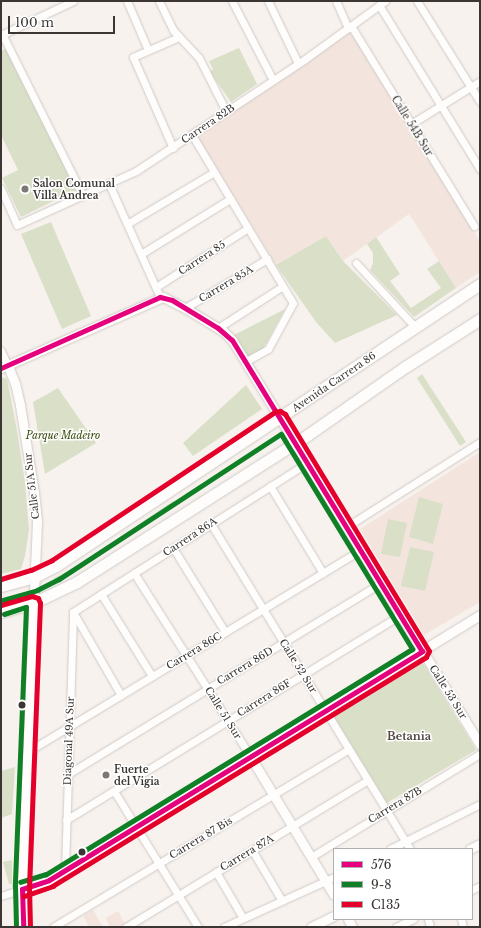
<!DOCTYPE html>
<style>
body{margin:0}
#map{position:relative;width:481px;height:928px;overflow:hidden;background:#f8f2ee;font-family:"Libre Baskerville",serif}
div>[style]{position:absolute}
.built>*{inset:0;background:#f3e5de}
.green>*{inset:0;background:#d9e0c7}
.roads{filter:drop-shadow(0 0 1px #cfcac7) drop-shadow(0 0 1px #cfcac7)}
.minor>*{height:7px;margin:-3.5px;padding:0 3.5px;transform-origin:3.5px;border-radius:3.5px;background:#fefdfc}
.tertiary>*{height:9px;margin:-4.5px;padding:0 4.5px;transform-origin:4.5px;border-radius:4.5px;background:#fefdfc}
.primary>*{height:11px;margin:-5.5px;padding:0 5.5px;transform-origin:5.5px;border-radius:5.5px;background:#fefdfc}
.bus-1>*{height:5px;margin:-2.5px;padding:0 2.5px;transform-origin:2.5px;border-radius:2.5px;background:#e5007d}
.bus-2>*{height:5px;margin:-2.5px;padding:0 2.5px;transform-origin:2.5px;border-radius:2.5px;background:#0f8026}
.bus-3>*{height:5px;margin:-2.5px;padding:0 2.5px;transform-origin:2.5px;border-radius:2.5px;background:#e4002b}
.dots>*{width:11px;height:11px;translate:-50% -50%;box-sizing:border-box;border:2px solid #fff;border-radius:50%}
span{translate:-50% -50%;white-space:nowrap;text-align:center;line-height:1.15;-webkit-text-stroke:3px #fff;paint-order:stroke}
.street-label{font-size:10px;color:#3b3633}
.poi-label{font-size:10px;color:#3b3633;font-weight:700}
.left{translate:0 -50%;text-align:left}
.park-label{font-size:10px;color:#364a0b;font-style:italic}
.neighbourhood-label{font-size:11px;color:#524842;font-weight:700}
.frame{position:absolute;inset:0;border:2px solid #3b3633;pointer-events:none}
.legend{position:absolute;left:333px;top:848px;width:140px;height:72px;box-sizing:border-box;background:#fff;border:1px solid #b1afad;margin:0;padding:5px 7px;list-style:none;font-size:12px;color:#3b3633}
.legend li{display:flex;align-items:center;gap:8px;height:20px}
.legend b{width:20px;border:1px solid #b1afad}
.scale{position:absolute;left:8px;top:16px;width:107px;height:18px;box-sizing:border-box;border:2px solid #3b3633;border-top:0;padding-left:5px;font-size:12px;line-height:14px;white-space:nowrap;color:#3b3633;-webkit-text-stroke:3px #fff;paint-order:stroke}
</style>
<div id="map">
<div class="built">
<i style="clip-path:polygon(351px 31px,480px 241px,480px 272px,456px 288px,409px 214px,343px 261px,326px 236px,276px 265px,197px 136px)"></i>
<i style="clip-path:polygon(480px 452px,480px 602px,424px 635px,360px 529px)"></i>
<i style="clip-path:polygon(93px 910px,103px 927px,89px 927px,83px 916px)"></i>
<i style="clip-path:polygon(118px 911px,125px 924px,119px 927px,110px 927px,105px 918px)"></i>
</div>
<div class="green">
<i style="clip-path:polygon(7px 48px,76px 190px,21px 217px,2px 178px,18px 170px,1px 135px,1px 51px)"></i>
<i style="clip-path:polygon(239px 48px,257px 84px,231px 102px,210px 72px,213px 69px,209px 61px)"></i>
<i style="clip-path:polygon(51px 222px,91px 316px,62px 329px,21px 234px)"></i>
<i style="clip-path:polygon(326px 236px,343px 261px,397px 315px,335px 343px,316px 322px,276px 265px)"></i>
<i style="clip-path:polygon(376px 237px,400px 274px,390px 281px,411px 308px,441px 288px,427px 269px,439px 261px,456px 288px,414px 317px,370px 270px,373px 263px,373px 253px,367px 244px)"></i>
<i style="clip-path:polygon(285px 309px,267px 342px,262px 350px,248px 357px,234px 335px)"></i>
<i style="clip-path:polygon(422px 374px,466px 442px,460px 446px,417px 378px)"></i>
<i style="clip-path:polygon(1px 377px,7px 379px,16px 425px,25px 482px,29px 530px,25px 556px,21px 569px,1px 574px)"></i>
<i style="clip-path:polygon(246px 385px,262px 409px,193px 456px,183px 443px)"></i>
<i style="clip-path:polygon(58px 388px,96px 443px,45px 474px,33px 402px)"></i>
<i style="clip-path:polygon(419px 497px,443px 504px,433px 544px,409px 537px)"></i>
<i style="clip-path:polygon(173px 501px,176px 505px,72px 574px,54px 583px,54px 578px,74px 568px)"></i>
<i style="clip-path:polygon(388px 519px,407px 523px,400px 557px,381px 554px)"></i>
<i style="clip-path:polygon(410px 547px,434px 552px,425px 591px,401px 586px)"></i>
<i style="clip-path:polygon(423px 663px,476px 750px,387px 803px,334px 717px)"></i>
<i style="clip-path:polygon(15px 767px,12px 814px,1px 818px,1px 771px)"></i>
<i style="clip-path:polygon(12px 860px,12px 884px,9px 884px,3px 862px)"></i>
</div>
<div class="roads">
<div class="minor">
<i style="left:127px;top:1px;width:53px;rotate:66.8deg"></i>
<i style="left:159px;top:1px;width:32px;rotate:64deg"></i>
<i style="left:173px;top:30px;width:38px;rotate:47deg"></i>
<i style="left:199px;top:58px;width:59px;rotate:63deg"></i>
<i style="left:232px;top:1px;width:89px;rotate:62.6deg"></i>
<i style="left:268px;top:1px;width:69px;rotate:64.2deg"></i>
<i style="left:336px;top:1px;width:30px;rotate:66deg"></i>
<i style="left:417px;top:1px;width:119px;rotate:58deg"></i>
<i style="left:379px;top:5px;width:193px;rotate:58.4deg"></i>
<i style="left:351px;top:26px;width:235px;rotate:58.4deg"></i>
<i style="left:2px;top:34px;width:181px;rotate:63.4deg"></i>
<i style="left:1px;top:35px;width:80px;rotate:-25.3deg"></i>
<i style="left:411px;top:124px;width:81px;rotate:-31.9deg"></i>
<i style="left:192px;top:135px;width:196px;rotate:59deg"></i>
<i style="left:293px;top:303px;width:52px;rotate:118.5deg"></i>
<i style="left:268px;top:349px;width:26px;rotate:151deg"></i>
<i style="left:173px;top:148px;width:99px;rotate:-113.7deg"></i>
<i style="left:133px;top:57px;width:50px;rotate:-23.5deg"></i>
<i style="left:109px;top:184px;width:124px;rotate:65.7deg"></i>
<i style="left:1px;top:189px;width:39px;rotate:66deg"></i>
<i style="left:17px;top:225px;width:131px;rotate:-24.4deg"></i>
<i style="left:136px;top:171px;width:203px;rotate:-33.5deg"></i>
<i style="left:305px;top:59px;width:99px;rotate:-35.9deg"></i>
<i style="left:127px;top:224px;width:101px;rotate:-30.9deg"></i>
<i style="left:141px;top:254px;width:105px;rotate:-31.7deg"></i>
<i style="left:356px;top:263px;width:88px;rotate:47.3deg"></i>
<i style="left:156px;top:287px;width:109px;rotate:-32.7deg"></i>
<i style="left:185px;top:308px;width:96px;rotate:-30.9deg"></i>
<i style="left:218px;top:328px;width:77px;rotate:-32.9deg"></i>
<i style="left:1px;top:351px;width:17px;rotate:65deg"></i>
<i style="left:270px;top:486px;width:102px;rotate:58.7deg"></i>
<i style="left:211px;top:524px;width:381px;rotate:58.5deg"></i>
<i style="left:346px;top:527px;width:159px;rotate:-32.4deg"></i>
<i style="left:173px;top:548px;width:99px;rotate:58.2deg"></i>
<i style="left:134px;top:573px;width:217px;rotate:57.6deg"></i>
<i style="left:101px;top:594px;width:97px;rotate:58.1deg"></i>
<i style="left:73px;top:612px;width:277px;rotate:-32.5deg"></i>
<i style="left:73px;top:612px;width:96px;rotate:60deg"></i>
<i style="left:27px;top:752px;width:389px;rotate:-31.2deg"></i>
<i style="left:68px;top:774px;width:367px;rotate:-31.4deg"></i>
<i style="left:114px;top:791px;width:160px;rotate:58.3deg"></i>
<i style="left:66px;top:820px;width:392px;rotate:-31.5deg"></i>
<i style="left:390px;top:849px;width:101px;rotate:-26.6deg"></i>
<i style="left:252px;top:850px;width:59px;rotate:59.5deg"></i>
<i style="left:311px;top:857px;width:198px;rotate:-31.4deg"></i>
<i style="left:65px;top:870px;width:258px;rotate:-88.2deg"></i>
<i style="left:216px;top:872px;width:53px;rotate:59.6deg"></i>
<i style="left:472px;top:890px;width:9px;rotate:-27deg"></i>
<i style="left:1px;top:896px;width:22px;rotate:-18deg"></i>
<i style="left:428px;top:919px;width:8px;rotate:76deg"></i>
<i style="left:461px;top:919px;width:8px;rotate:76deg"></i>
<i style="left:53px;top:927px;width:345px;rotate:-31deg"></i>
<i style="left:126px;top:927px;width:283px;rotate:-31.3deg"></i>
<i style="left:224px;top:927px;width:121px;rotate:-24.4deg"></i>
<i style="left:396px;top:927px;width:19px;rotate:-25deg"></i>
</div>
<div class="tertiary">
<i style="left:8px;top:366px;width:18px;rotate:68deg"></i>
<i style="left:15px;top:383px;width:23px;rotate:77deg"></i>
<i style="left:20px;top:405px;width:88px;rotate:80.9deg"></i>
<i style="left:34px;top:492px;width:29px;rotate:84deg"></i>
<i style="left:37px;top:521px;width:365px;rotate:92.4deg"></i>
<i style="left:22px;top:886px;width:41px;rotate:88.6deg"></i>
<i style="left:1px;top:368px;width:177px;rotate:-23.7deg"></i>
<i style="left:163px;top:297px;width:25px;rotate:27deg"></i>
<i style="left:185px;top:308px;width:44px;rotate:31.2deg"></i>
<i style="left:223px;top:331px;width:13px;rotate:45deg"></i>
<i style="left:232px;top:340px;width:474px;rotate:58.5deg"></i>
<i style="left:250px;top:756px;width:162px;rotate:58.9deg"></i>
<i style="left:470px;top:849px;width:11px;rotate:-27deg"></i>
<i style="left:22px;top:889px;width:28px;rotate:-18deg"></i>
<i style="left:49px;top:880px;width:506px;rotate:-31.59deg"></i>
<i style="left:348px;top:919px;width:9px;rotate:63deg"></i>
<i style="left:311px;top:927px;width:25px;rotate:-26deg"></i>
</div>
<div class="primary">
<i style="left:1px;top:586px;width:34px;rotate:-15deg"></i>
<i style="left:34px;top:577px;width:25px;rotate:-27deg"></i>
<i style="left:56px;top:566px;width:509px;rotate:-33.63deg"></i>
<i style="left:1px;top:612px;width:33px;rotate:-16deg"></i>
<i style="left:33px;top:603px;width:49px;rotate:-25.5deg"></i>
<i style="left:77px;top:582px;width:272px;rotate:-32.5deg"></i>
<i style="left:306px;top:436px;width:121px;rotate:-34.9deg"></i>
<i style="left:405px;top:367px;width:89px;rotate:-32.6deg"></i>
</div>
</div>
<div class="bus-1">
<i style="left:1px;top:368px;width:174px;rotate:-24.1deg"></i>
<i style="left:160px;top:297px;width:12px;rotate:14deg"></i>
<i style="left:172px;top:300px;width:54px;rotate:31.3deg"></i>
<i style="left:218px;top:328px;width:18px;rotate:41deg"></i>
<i style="left:232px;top:340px;width:364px;rotate:58.6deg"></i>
<i style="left:22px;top:889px;width:28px;rotate:-18deg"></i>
<i style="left:49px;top:880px;width:438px;rotate:-31.5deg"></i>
<i style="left:22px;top:889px;width:38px;rotate:88deg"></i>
</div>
<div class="bus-2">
<i style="left:3px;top:600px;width:35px;rotate:-16deg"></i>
<i style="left:37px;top:590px;width:25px;rotate:-27deg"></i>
<i style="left:59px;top:579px;width:265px;rotate:-33.2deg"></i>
<i style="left:281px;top:434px;width:252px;rotate:58.6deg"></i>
<i style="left:412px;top:649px;width:430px;rotate:148.4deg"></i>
<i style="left:46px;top:874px;width:27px;rotate:163deg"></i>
<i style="left:4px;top:614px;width:23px;rotate:-18deg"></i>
<i style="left:26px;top:607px;width:279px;rotate:92.3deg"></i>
<i style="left:15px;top:886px;width:41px;rotate:88.6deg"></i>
</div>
<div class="bus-3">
<i style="left:1px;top:579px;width:31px;rotate:-17deg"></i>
<i style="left:31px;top:570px;width:23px;rotate:-25deg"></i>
<i style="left:52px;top:560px;width:268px;rotate:-33.6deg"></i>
<i style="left:275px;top:412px;width:5px;rotate:-11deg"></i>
<i style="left:280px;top:411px;width:6px;rotate:31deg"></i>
<i style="left:285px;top:414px;width:277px;rotate:58.7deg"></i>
<i style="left:429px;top:651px;width:7px;rotate:117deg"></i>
<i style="left:426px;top:657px;width:438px;rotate:148.5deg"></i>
<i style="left:53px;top:886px;width:31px;rotate:161deg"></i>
<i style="left:1px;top:605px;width:32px;rotate:-16deg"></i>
<i style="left:32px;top:596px;width:6px;rotate:18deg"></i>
<i style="left:38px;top:598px;width:5px;rotate:68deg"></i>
<i style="left:40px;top:603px;width:283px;rotate:92.2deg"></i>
<i style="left:29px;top:886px;width:41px;rotate:88.6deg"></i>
</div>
<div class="dots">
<i style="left:25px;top:189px;background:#7d7874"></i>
<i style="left:22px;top:705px;background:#3b3633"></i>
<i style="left:106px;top:775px;background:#7d7874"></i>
<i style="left:82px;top:852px;background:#3b3633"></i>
</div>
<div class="street-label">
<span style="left:208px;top:124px;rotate:-34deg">Carrera 82B</span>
<span style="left:412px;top:126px;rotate:58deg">Calle 54B Sur</span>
<span style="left:202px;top:258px;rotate:-33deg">Carrera 85</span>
<span style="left:226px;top:284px;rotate:-31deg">Carrera 85A</span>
<span style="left:334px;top:382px;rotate:-34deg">Avenida Carrera 86</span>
<span style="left:32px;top:486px;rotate:-97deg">Calle 51A Sur</span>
<span style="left:190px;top:537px;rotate:-33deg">Carrera 86A</span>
<span style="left:194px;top:651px;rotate:-31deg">Carrera 86C</span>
<span style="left:245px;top:666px;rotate:-31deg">Carrera 86D</span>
<span style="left:298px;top:666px;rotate:58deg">Calle 52 Sur</span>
<span style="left:448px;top:692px;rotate:58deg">Calle 53 Sur</span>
<span style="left:264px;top:698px;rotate:-32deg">Carrera 86F</span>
<span style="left:223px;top:713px;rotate:58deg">Calle 51 Sur</span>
<span style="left:69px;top:741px;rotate:-88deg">Diagonal 49A Sur</span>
<span style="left:395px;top:805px;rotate:-31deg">Carrera 87B</span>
<span style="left:201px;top:838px;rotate:-31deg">Carrera 87 Bis</span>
<span style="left:247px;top:853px;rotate:-31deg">Carrera 87A</span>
</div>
<div class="poi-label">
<span class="left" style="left:33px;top:189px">Salon Comunal<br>Villa Andrea</span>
<span class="left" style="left:114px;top:775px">Fuerte<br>del Vigia</span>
</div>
<div class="park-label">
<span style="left:63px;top:436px">Parque Madeiro</span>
</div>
<div class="neighbourhood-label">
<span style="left:409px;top:736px">Betania</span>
</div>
<div class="frame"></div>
<ul class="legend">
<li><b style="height:5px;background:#e5007d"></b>576</li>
<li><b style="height:5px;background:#0f8026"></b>9-8</li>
<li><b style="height:5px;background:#e4002b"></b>C135</li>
</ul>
<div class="scale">100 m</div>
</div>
